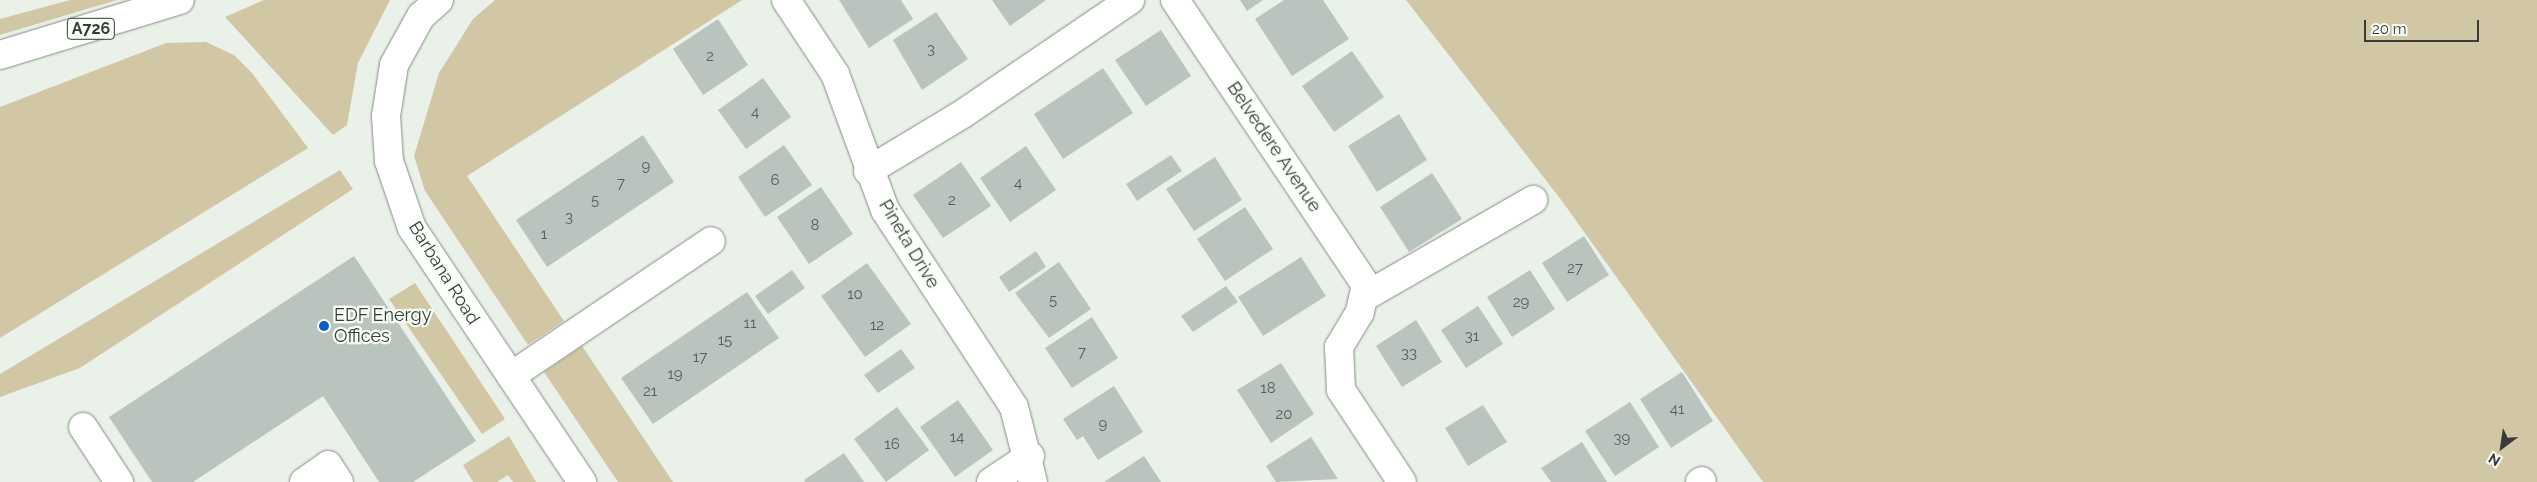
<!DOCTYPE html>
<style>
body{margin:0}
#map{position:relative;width:2537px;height:482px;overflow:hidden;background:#eaf1e9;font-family:Raleway,sans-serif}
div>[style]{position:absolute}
.green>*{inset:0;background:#d1c7a4}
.building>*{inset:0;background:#bac4bf}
.roads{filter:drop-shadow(0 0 1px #848b83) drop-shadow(0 0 1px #848b83)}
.minor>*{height:28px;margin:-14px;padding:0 14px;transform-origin:14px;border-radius:14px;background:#fff}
.highway>*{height:28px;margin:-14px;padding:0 14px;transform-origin:14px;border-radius:14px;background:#fff}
.dots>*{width:14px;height:14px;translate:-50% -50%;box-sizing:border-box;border:2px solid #f7fef6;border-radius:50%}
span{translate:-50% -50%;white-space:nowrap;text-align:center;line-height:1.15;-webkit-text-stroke:4.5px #f7fef6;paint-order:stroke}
.number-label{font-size:15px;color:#585d5a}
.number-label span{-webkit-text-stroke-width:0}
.shield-label span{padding:1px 4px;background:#f7fef6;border:1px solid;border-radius:4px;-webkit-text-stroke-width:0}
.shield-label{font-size:16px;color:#383b38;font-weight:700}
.street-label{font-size:18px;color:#383b38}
.poi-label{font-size:18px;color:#383b38}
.left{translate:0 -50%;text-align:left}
.north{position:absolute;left:2477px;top:422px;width:50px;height:50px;-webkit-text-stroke:4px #f7fef6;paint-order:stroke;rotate:211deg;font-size:14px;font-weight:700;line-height:20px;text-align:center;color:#383b38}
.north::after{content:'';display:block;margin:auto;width:18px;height:22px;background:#383b38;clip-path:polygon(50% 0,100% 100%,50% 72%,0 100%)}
.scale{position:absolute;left:2364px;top:20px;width:115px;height:22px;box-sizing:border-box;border:2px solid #383b38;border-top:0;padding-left:6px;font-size:15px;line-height:18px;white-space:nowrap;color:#383b38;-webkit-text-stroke:4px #f7fef6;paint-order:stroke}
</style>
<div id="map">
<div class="green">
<i style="clip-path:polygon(70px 0,117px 0,0 35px,0 19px)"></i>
<i style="clip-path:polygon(264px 0,390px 0,358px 63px,347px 125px,333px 135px,225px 17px)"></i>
<i style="clip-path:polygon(495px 0,742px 0,467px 176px,564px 321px,528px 345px,425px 191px,414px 156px,439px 73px,473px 19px)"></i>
<i style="clip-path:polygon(1406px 0,2537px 0,2537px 482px,1763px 482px,1562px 201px)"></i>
<i style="clip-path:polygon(206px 42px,234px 55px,252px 73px,308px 148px,0 338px,0 107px,166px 43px)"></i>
<i style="clip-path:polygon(340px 170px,353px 189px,80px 368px,0 397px,0 374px)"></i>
<i style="clip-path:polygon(415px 283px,505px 419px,482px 434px,389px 299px)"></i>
<i style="clip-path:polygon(582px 346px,673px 482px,618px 482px,544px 372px)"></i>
<i style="clip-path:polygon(509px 436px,536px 482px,513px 482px,508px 475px,497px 482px,473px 482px,463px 465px)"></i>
</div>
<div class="building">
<i style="clip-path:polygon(839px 0,901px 0,913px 19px,869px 48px)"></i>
<i style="clip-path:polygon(992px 0,1046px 0,1010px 26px)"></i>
<i style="clip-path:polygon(1240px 0,1263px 0,1247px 11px)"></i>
<i style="clip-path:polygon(1284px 0,1323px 0,1349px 39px,1292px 76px,1255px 19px)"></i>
<i style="clip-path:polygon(936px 12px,968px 59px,922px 90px,893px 40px)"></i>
<i style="clip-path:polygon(718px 19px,748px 65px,703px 95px,673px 49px)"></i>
<i style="clip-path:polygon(1161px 30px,1191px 76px,1146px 106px,1115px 60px)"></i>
<i style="clip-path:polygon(1352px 51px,1384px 97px,1334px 132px,1302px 86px)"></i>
<i style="clip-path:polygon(1103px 68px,1133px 113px,1063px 159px,1034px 114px)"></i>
<i style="clip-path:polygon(763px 78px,791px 117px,746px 149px,718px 110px)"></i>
<i style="clip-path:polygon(1399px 114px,1427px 160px,1377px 192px,1348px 146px)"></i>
<i style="clip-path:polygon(643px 135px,674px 182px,547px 267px,516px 220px)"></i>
<i style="clip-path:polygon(784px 145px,812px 185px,765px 217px,738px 177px)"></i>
<i style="clip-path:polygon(1026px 146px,1056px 190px,1010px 222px,980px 178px)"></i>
<i style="clip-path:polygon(1171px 155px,1182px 171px,1137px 201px,1126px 184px)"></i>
<i style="clip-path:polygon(1215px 157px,1242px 200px,1194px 231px,1166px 189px)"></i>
<i style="clip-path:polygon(961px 162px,991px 206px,943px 238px,913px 195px)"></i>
<i style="clip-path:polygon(1432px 173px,1462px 219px,1409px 252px,1380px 207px)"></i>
<i style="clip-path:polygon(821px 187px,853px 234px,809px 264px,777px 217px)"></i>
<i style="clip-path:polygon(1245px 207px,1273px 249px,1225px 281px,1197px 239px)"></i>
<i style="clip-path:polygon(1584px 236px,1609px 275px,1567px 302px,1542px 263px)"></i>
<i style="clip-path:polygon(1036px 251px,1046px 267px,1009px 292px,999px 277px)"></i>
<i style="clip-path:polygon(354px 256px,476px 441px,413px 482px,379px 482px,323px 396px,193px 482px,152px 482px,109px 417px)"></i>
<i style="clip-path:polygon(1301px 257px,1326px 296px,1263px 336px,1238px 297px)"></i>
<i style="clip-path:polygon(1059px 262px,1091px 309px,1049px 338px,1015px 293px)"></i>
<i style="clip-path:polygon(867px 263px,911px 324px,865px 357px,821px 296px)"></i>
<i style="clip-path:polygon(792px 270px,805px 288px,768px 314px,755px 296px)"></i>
<i style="clip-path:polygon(1530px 270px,1555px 309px,1512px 337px,1487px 297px)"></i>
<i style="clip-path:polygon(1226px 286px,1238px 302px,1193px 332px,1181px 316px)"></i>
<i style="clip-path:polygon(747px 292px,779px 338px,653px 424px,621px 378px)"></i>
<i style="clip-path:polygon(1478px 306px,1503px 344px,1466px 368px,1441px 330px)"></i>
<i style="clip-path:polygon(1092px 317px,1118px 358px,1072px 388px,1045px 348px)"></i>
<i style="clip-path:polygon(1416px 320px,1442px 362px,1402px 387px,1376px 346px)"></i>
<i style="clip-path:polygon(901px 349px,915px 368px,878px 393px,864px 375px)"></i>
<i style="clip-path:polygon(1281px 363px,1314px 414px,1271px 443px,1237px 390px)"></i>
<i style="clip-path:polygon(1682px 372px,1713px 421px,1671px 448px,1640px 399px)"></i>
<i style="clip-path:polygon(1114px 386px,1143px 432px,1098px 460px,1083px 436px,1077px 440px,1063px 419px)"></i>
<i style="clip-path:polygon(958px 400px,993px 450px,955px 477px,920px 427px)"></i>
<i style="clip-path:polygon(1630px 402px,1659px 447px,1615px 476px,1585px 431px)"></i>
<i style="clip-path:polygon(1483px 405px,1507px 442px,1468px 466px,1445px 428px)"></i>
<i style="clip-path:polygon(897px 407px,929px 450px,886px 482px,854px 439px)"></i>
<i style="clip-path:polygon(1311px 437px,1338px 479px,1276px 482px,1266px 466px)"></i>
<i style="clip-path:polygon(1582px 442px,1607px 482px,1551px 482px,1541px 468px)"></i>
<i style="clip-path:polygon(844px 453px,864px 482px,805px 482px,804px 480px)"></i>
<i style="clip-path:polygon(1144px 456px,1161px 482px,1104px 482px)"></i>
</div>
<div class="roads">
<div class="minor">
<i style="left:439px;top:0;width:24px;rotate:138deg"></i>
<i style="left:421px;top:16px;width:56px;rotate:118.9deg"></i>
<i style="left:394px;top:65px;width:52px;rotate:98.9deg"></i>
<i style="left:386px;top:116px;width:45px;rotate:86.2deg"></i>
<i style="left:389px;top:161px;width:71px;rotate:71.1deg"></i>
<i style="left:412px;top:228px;width:306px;rotate:56.2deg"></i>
<i style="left:786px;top:0;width:89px;rotate:56.5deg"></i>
<i style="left:835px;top:74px;width:145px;rotate:69.8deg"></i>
<i style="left:885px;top:210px;width:235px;rotate:56.8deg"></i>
<i style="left:1014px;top:407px;width:77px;rotate:75.8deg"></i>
<i style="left:1175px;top:0;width:343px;rotate:56.2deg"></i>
<i style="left:1366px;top:285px;width:28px;rotate:103deg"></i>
<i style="left:1360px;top:312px;width:41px;rotate:121deg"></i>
<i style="left:1339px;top:347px;width:43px;rotate:87.3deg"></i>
<i style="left:1341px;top:390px;width:110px;rotate:56.5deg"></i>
<i style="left:868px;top:171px;width:112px;rotate:-31.1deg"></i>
<i style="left:964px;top:113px;width:201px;rotate:-34.2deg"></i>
<i style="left:1366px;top:296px;width:193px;rotate:-29.9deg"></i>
<i style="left:511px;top:376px;width:241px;rotate:-34deg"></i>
<i style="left:83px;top:427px;width:66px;rotate:56.8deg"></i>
<i style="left:304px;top:482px;width:29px;rotate:-35deg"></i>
<i style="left:328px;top:465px;width:20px;rotate:57deg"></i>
<i style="left:991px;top:482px;width:47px;rotate:-33.7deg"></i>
<i style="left:1700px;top:482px;width:2px;rotate:-27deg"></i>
</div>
<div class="highway">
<i style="left:0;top:55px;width:188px;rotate:-17deg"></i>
</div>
</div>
<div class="dots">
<i style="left:324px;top:326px;background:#065ec7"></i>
</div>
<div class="number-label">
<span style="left:931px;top:50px">3</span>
<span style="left:710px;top:57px">2</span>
<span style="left:755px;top:113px">4</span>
<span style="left:646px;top:167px">9</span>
<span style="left:775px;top:181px">6</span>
<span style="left:621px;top:184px">7</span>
<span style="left:1018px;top:184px">4</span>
<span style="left:595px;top:201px">5</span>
<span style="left:952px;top:201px">2</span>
<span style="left:569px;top:218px">3</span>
<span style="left:815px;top:226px">8</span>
<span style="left:544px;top:235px">1</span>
<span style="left:1575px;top:269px">27</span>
<span style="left:855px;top:295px">10</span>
<span style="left:1053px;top:301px">5</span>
<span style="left:1521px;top:303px">29</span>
<span style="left:750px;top:324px">11</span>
<span style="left:877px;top:326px">12</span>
<span style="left:1472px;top:337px">31</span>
<span style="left:725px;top:341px">15</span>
<span style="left:1082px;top:353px">7</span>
<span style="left:1409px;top:354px">33</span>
<span style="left:700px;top:358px">17</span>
<span style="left:675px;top:375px">19</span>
<span style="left:1268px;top:389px">18</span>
<span style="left:650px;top:392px">21</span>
<span style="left:1677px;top:410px">41</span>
<span style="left:1284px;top:415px">20</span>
<span style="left:1103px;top:425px">9</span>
<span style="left:957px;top:438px">14</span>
<span style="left:1622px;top:439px">39</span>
<span style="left:892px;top:445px">16</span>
</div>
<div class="shield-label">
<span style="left:91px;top:29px">A726</span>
</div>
<div class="street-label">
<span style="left:1274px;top:147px;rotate:56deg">Belvedere Avenue</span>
<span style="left:909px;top:244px;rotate:59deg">Pineta Drive</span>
<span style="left:444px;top:273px;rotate:58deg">Barbana Road</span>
</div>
<div class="poi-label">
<span class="left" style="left:334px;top:326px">EDF Energy<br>Offices</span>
</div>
<div class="north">N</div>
<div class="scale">20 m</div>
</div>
